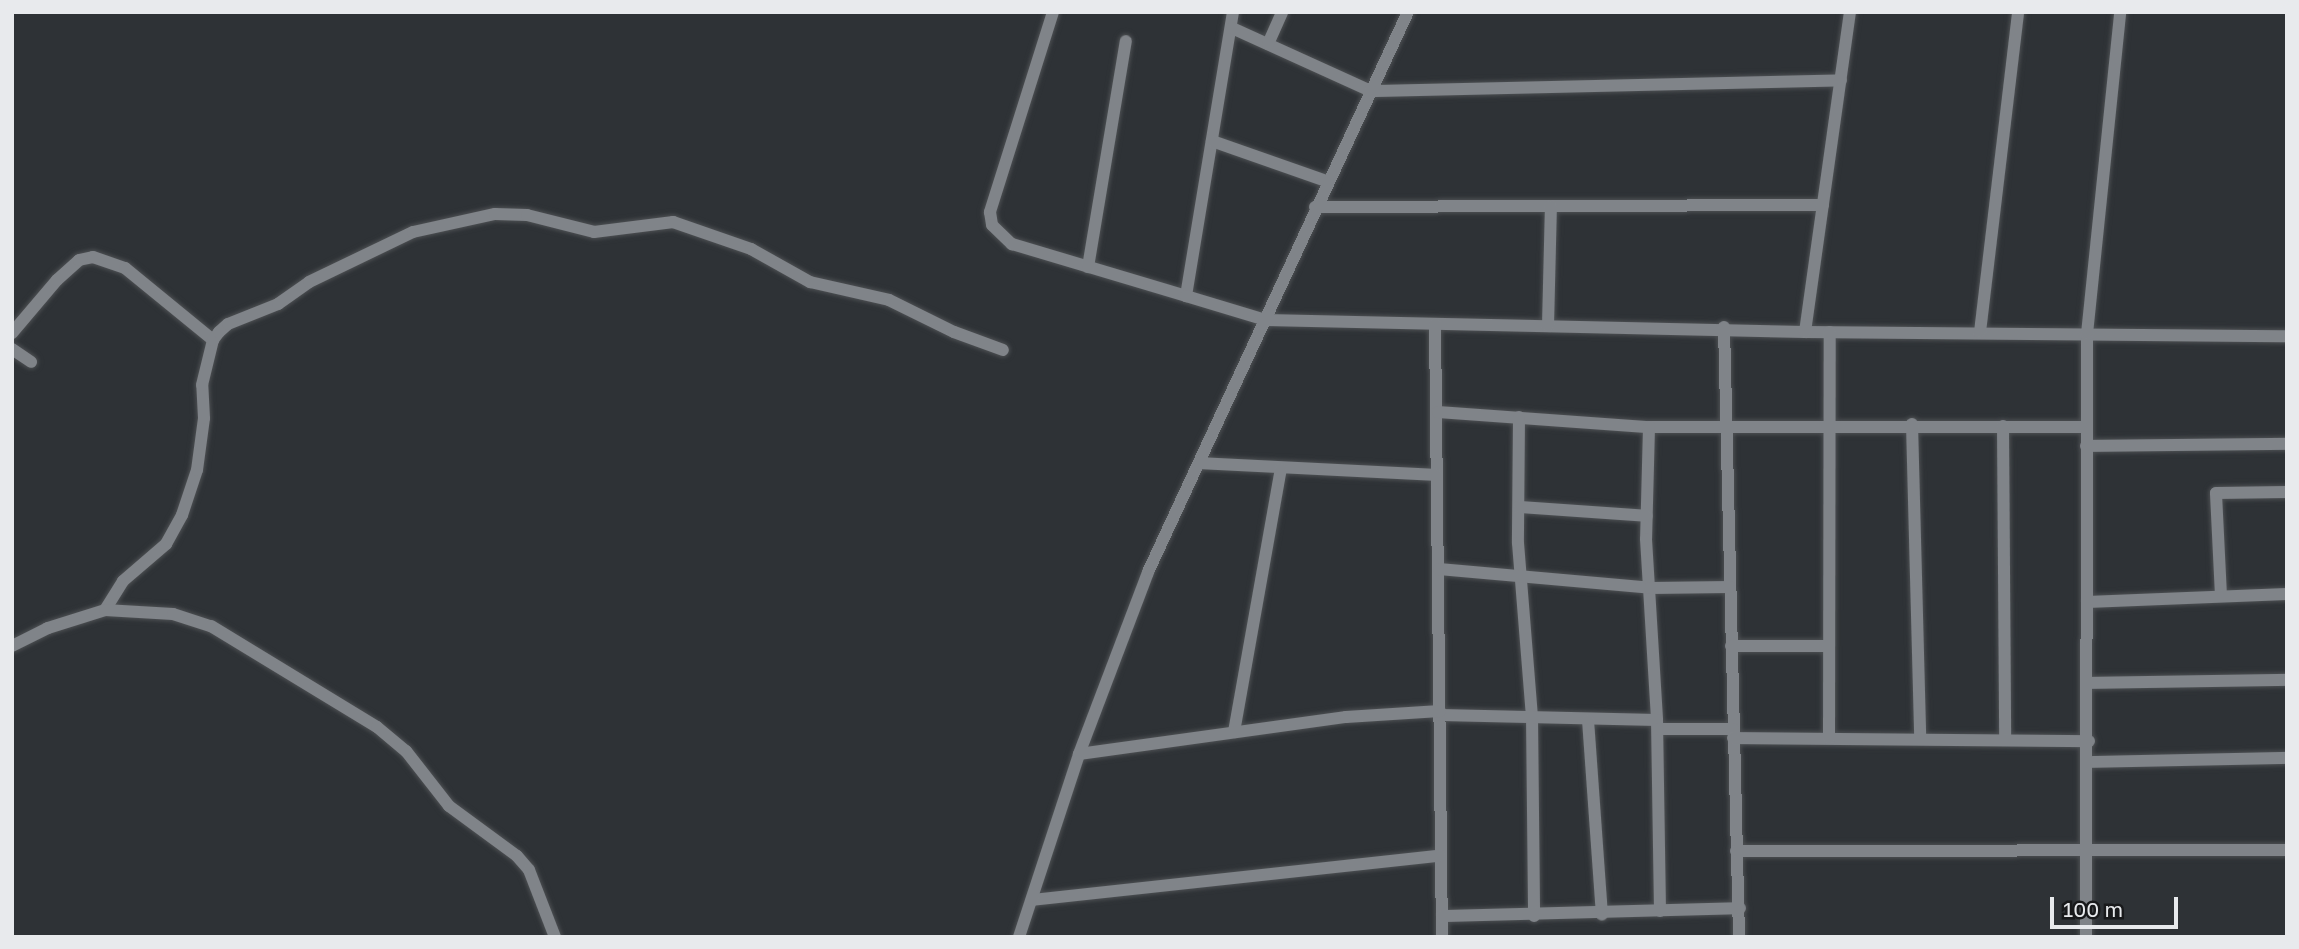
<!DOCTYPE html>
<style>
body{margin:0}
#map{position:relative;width:2299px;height:949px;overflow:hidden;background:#2e3236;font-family:"Golos Text",sans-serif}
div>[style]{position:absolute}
.roads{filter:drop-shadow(0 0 2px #4d5053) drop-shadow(0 0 2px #4d5053)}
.minor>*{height:12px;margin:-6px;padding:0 6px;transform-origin:6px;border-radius:6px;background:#808489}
span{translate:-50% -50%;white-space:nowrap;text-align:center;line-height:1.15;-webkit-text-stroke:7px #18191b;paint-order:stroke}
.frame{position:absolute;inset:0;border:14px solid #e8eaed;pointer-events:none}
.scale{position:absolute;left:2050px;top:897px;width:128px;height:32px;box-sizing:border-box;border:4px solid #e8eaed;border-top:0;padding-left:9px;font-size:21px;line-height:24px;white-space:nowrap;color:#e8eaed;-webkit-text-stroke:5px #18191b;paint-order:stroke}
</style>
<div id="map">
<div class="roads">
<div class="minor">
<i style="left:1053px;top:12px;width:210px;rotate:107.5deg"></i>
<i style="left:990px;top:212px;width:13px;rotate:81deg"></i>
<i style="left:992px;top:225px;width:28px;rotate:44deg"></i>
<i style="left:1012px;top:244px;width:182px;rotate:16.6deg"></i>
<i style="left:1233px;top:12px;width:288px;rotate:99.4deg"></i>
<i style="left:1186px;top:296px;width:84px;rotate:16.7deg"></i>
<i style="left:1266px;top:320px;width:539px;rotate:1.28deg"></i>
<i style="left:1805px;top:332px;width:482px;rotate:0.5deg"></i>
<i style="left:1232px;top:28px;width:153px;rotate:24.4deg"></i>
<i style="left:1371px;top:91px;width:470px;rotate:-1.3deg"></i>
<i style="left:1268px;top:44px;width:35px;rotate:-66deg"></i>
<i style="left:1212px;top:141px;width:121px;rotate:19.3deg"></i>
<i style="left:1315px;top:207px;width:508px;rotate:-0.23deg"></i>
<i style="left:1088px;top:267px;width:229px;rotate:-80.5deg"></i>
<i style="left:1435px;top:324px;width:613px;rotate:89.35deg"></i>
<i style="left:1548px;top:326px;width:120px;rotate:-88.6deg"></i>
<i style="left:1724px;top:327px;width:610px;rotate:88.59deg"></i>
<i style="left:1805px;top:332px;width:323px;rotate:-82deg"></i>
<i style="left:1980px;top:332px;width:322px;rotate:-83.2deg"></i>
<i style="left:12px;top:333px;width:70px;rotate:-49.7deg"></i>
<i style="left:57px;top:280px;width:30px;rotate:-42deg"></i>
<i style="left:79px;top:260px;width:14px;rotate:-12deg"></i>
<i style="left:93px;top:257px;width:34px;rotate:19deg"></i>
<i style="left:125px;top:268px;width:114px;rotate:39.3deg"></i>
<i style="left:12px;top:349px;width:23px;rotate:34deg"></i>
<i style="left:1438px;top:412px;width:212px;rotate:4.1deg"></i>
<i style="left:1649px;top:427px;width:437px"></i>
<i style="left:1519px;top:417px;width:126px;rotate:90.5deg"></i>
<i style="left:1518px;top:543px;width:174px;rotate:85.4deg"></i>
<i style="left:1532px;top:716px;width:200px;rotate:89.4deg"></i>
<i style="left:1912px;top:424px;width:314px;rotate:88.5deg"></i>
<i style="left:2003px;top:426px;width:312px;rotate:89.6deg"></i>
<i style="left:1649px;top:427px;width:112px;rotate:91.5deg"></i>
<i style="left:1646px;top:539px;width:181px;rotate:86.5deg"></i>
<i style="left:1657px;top:720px;width:191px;rotate:89.1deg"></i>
<i style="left:2086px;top:446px;width:201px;rotate:-0.6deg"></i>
<i style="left:1199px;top:463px;width:238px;rotate:2.9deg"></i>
<i style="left:1519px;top:507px;width:128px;rotate:4deg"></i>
<i style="left:1439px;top:569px;width:212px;rotate:5.1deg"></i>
<i style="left:1650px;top:588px;width:80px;rotate:-0.7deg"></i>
<i style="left:2221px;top:596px;width:103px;rotate:-92.8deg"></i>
<i style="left:2216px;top:493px;width:71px;rotate:-0.8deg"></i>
<i style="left:2087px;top:602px;width:200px;rotate:-2.3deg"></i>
<i style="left:105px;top:610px;width:34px;rotate:-58deg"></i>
<i style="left:123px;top:581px;width:57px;rotate:-40.7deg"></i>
<i style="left:166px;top:544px;width:33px;rotate:-61deg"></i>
<i style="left:182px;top:515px;width:47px;rotate:-71.6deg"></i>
<i style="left:197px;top:470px;width:52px;rotate:-82.3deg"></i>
<i style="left:204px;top:418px;width:33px;rotate:-93deg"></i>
<i style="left:202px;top:385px;width:46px;rotate:-76.3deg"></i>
<i style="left:213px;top:340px;width:10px;rotate:-53deg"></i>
<i style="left:219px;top:332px;width:12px;rotate:-42deg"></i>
<i style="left:228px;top:324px;width:54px;rotate:-21.8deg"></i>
<i style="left:278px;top:304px;width:38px;rotate:-35deg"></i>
<i style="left:309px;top:282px;width:115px;rotate:-25.7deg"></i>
<i style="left:413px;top:232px;width:84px;rotate:-12.4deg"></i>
<i style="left:495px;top:214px;width:32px;rotate:2deg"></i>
<i style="left:527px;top:215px;width:69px;rotate:14.2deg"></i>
<i style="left:594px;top:232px;width:80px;rotate:-7.2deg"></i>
<i style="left:673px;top:222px;width:83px;rotate:19.1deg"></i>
<i style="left:751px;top:249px;width:68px;rotate:29.2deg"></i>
<i style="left:810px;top:282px;width:81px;rotate:12.8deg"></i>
<i style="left:889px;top:300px;width:72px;rotate:26.2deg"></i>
<i style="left:954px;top:332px;width:52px;rotate:20.2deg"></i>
<i style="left:12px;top:646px;width:40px;rotate:-26.6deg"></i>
<i style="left:48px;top:628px;width:60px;rotate:-17.5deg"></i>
<i style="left:105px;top:610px;width:68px;rotate:3.4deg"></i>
<i style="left:173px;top:614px;width:40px;rotate:18deg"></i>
<i style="left:211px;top:626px;width:194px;rotate:31.3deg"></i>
<i style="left:377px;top:727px;width:38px;rotate:40deg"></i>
<i style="left:406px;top:751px;width:70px;rotate:52deg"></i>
<i style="left:449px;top:806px;width:84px;rotate:36.3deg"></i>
<i style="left:517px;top:856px;width:18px;rotate:49deg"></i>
<i style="left:529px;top:870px;width:72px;rotate:68.8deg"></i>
<i style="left:1731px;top:646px;width:98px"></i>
<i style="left:2089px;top:683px;width:198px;rotate:-0.9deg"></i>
<i style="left:1441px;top:715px;width:216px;rotate:1.3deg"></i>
<i style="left:1588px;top:720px;width:195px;rotate:85.9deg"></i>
<i style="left:1658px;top:729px;width:75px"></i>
<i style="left:1234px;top:732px;width:267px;rotate:-79.9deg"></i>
<i style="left:1733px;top:738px;width:356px;rotate:0.5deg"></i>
<i style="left:1829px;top:738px;width:406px;rotate:-89.9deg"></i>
<i style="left:1079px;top:754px;width:270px;rotate:-7.9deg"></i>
<i style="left:1346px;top:717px;width:94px;rotate:-3.7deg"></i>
<i style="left:2089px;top:762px;width:198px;rotate:-1.2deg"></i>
<i style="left:1736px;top:851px;width:551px;rotate:-0.1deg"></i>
<i style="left:1032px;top:900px;width:410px;rotate:-6.2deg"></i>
<i style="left:1442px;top:916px;width:298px;rotate:-1.5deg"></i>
<i style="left:1019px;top:937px;width:193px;rotate:-71.8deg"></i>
<i style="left:1079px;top:754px;width:195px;rotate:-69.2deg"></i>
<i style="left:1148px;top:572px;width:617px;rotate:-65.1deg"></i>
<i style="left:2086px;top:937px;width:603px;rotate:-89.9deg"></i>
<i style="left:2087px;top:334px;width:324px;rotate:-84.1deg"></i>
</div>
</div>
<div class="frame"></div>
<div class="scale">100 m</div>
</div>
